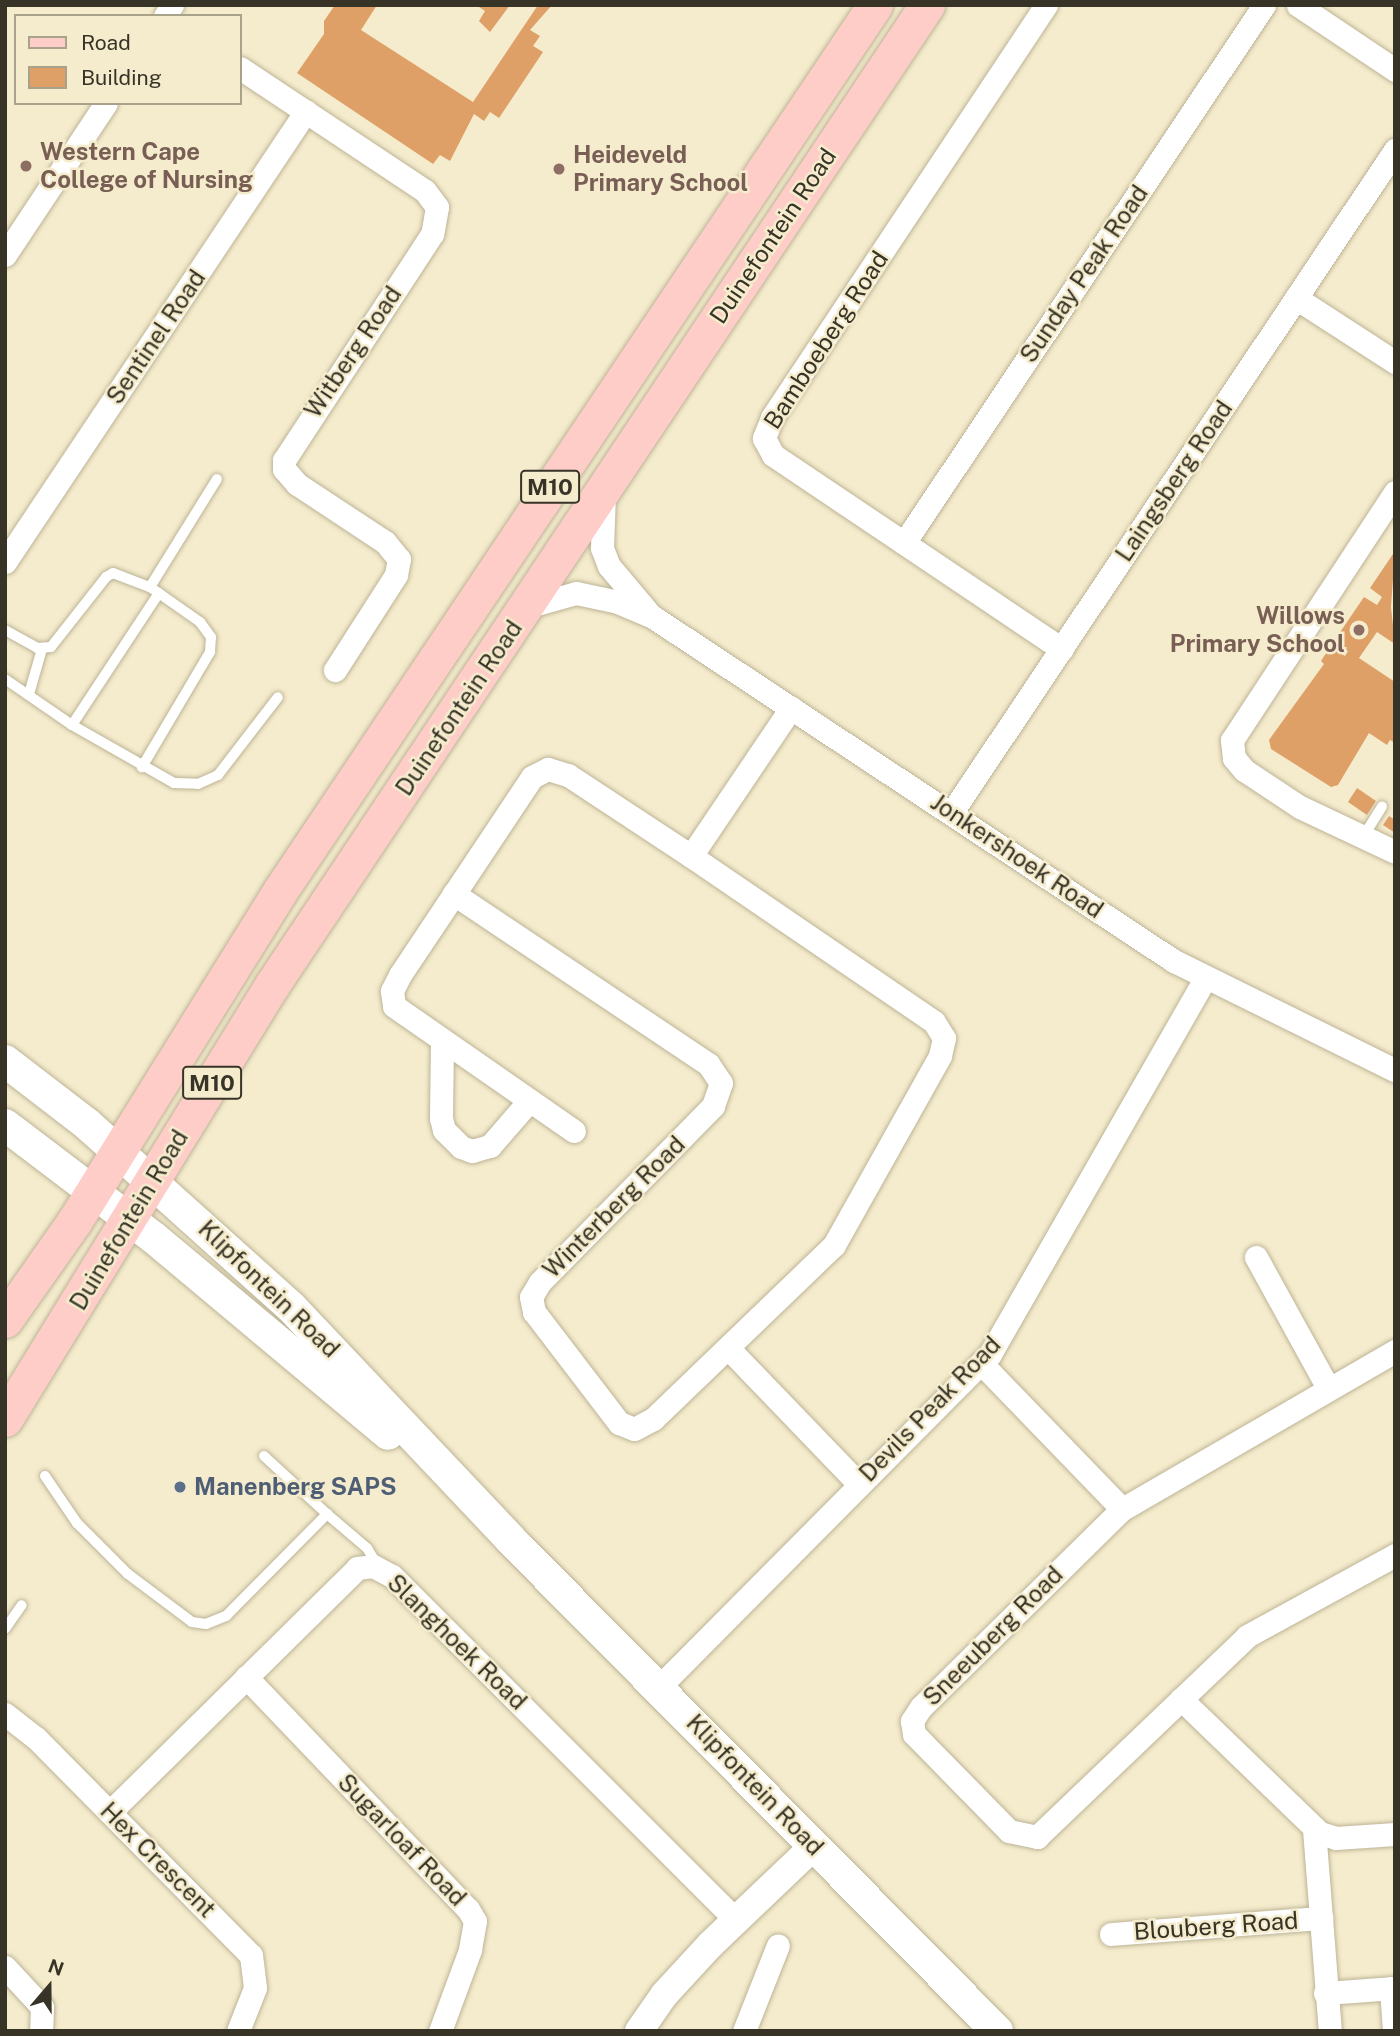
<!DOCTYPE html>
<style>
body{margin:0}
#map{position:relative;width:1400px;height:2036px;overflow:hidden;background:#f5eccd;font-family:"Public Sans",sans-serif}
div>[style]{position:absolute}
.building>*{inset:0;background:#dea066}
.roads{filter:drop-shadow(0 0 2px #bdb497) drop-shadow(0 0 2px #bdb497)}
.service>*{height:10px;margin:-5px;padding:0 5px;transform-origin:5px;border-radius:5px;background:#fff}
.minor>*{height:23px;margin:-11.5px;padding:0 11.5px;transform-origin:11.5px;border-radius:11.5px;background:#fff}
.tertiary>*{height:28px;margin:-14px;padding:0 14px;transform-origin:14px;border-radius:14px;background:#fff}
.secondary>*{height:32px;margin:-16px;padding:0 16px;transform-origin:16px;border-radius:16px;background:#fff}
.primary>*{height:35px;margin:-17.5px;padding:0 17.5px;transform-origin:17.5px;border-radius:17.5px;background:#fecdc8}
.dots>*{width:19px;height:19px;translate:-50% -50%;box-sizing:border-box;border:4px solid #f5eccd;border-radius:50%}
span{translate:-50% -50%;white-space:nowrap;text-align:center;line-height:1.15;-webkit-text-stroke:5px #f5eccd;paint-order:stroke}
.shield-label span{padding:2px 5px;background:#f5eccd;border:2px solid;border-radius:5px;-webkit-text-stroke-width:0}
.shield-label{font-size:23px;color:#373327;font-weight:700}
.education-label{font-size:24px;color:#785e54;font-weight:700}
.left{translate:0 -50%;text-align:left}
.right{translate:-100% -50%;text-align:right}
.street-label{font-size:24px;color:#373327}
.service-label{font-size:24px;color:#4e5e75;font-weight:700}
.frame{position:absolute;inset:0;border:7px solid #373327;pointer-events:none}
.legend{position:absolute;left:14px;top:14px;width:228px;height:91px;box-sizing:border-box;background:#f5eccd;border:2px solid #a9a28b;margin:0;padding:9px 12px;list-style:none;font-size:21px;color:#373327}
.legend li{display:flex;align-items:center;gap:14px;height:35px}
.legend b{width:35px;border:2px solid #a9a28b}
.north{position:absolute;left:14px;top:1952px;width:70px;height:70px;-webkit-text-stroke:5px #f5eccd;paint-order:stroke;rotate:20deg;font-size:19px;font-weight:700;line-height:28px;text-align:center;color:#373327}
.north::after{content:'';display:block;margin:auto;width:24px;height:32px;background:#373327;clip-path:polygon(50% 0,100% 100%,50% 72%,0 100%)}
</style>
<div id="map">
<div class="building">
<i style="clip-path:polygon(335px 5px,377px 5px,361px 30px,473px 102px,538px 5px,552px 5px,530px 30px,540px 36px,533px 46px,543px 52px,499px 118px,490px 112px,484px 121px,474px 114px,450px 161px,440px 155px,433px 164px,297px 73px,324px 34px,324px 21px)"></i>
<i style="clip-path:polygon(476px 5px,510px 5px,490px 32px,479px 21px,485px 11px)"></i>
<i style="clip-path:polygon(1395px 551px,1391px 607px,1395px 644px,1377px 632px,1359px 658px,1395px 682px,1395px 743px,1390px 740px,1387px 745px,1369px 733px,1338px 785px,1331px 787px,1271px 749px,1269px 740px,1324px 664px,1321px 661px,1330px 647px,1345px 656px,1348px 651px,1334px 641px,1364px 597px,1377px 605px,1382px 597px,1370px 588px)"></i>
<i style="clip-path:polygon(1357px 788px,1376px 801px,1367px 815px,1348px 802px)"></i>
<i style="clip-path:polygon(1389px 816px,1395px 820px,1395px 833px,1383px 825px)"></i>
</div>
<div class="roads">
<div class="service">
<i style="left:150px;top:587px;width:127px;rotate:-58.2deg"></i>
<i style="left:5px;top:630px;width:37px;rotate:29deg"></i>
<i style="left:37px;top:648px;width:14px;rotate:-4deg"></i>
<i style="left:51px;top:647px;width:89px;rotate:-51.8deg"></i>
<i style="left:106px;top:577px;width:8px;rotate:-30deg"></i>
<i style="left:113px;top:573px;width:40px;rotate:21deg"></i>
<i style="left:150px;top:587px;width:61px;rotate:35deg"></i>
<i style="left:200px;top:622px;width:19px;rotate:54deg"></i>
<i style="left:211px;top:637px;width:15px;rotate:94deg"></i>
<i style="left:210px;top:652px;width:134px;rotate:120.6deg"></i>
<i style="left:5px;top:679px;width:81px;rotate:34.5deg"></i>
<i style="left:72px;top:725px;width:117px;rotate:29.6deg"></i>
<i style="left:174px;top:783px;width:24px;rotate:2deg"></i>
<i style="left:198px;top:784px;width:22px;rotate:-24deg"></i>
<i style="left:218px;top:775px;width:98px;rotate:-52.4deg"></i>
<i style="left:29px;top:694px;width:47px;rotate:-73.9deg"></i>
<i style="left:72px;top:725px;width:158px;rotate:-56.6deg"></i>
<i style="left:1363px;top:837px;width:36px;rotate:-58deg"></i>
<i style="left:264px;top:1456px;width:86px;rotate:42.6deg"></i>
<i style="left:45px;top:1476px;width:57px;rotate:55.8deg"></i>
<i style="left:77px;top:1523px;width:72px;rotate:45deg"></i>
<i style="left:128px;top:1574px;width:80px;rotate:36.9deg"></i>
<i style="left:192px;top:1622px;width:14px;rotate:8deg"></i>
<i style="left:206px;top:1624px;width:22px;rotate:-22deg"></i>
<i style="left:226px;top:1616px;width:144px;rotate:-45.3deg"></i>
<i style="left:327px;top:1514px;width:52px;rotate:40.4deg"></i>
<i style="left:367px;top:1548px;width:21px;rotate:59deg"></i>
<i style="left:5px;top:1629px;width:29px;rotate:-55deg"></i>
</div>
<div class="minor">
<i style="left:1046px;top:5px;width:496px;rotate:123.6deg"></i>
<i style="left:772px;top:418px;width:22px;rotate:112deg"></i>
<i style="left:764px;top:438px;width:19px;rotate:62deg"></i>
<i style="left:773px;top:455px;width:348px;rotate:33.9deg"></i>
<i style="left:1298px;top:5px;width:117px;rotate:33.8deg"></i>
<i style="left:165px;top:16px;width:13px;rotate:-58deg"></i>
<i style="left:240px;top:68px;width:222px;rotate:33.6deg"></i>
<i style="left:425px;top:191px;width:20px;rotate:53deg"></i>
<i style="left:437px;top:207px;width:27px;rotate:100deg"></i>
<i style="left:432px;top:234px;width:270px;rotate:123.2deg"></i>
<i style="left:284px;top:460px;width:9px;rotate:90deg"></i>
<i style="left:284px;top:469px;width:20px;rotate:49deg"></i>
<i style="left:297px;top:484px;width:105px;rotate:33.4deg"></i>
<i style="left:385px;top:542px;width:22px;rotate:51deg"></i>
<i style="left:399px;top:559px;width:16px;rotate:101deg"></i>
<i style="left:396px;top:575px;width:113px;rotate:122.7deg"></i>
<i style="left:5px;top:255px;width:182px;rotate:-56.4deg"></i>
<i style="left:1296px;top:298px;width:118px;rotate:32.9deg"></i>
<i style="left:1395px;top:492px;width:297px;rotate:123.3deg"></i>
<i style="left:1232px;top:740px;width:18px;rotate:84deg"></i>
<i style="left:1234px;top:758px;width:16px;rotate:50deg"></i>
<i style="left:1244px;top:770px;width:67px;rotate:33.5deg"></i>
<i style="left:1300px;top:807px;width:105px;rotate:25.3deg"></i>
<i style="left:604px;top:493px;width:55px;rotate:92.1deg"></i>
<i style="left:602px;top:548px;width:19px;rotate:69deg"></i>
<i style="left:609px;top:566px;width:59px;rotate:49.8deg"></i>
<i style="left:904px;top:543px;width:647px;rotate:-56.21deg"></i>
<i style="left:5px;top:562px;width:542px;rotate:-56.28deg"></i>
<i style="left:526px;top:607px;width:52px;rotate:-15.6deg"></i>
<i style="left:576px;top:593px;width:40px;rotate:12deg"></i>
<i style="left:615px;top:601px;width:41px;rotate:22.8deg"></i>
<i style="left:653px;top:617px;width:624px;rotate:33.44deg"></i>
<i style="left:1174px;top:961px;width:246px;rotate:26.3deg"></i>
<i style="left:548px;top:769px;width:21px;rotate:17deg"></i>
<i style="left:568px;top:775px;width:147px;rotate:33.4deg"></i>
<i style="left:691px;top:856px;width:294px;rotate:34.3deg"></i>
<i style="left:934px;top:1022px;width:19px;rotate:58deg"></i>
<i style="left:944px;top:1038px;width:18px;rotate:103deg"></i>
<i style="left:940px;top:1056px;width:217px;rotate:119.3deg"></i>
<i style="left:834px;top:1245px;width:251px;rotate:136.1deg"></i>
<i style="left:653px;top:1419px;width:21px;rotate:152deg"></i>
<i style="left:634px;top:1429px;width:16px;rotate:-158deg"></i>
<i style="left:619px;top:1423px;width:140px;rotate:-127.4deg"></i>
<i style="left:534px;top:1312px;width:15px;rotate:-101deg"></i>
<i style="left:531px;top:1297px;width:17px;rotate:-59deg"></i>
<i style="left:540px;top:1282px;width:247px;rotate:-45.5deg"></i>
<i style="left:713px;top:1106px;width:24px;rotate:-71deg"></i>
<i style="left:721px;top:1083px;width:23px;rotate:-124deg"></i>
<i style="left:708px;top:1064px;width:306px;rotate:-146.2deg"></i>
<i style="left:454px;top:894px;width:141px;rotate:-56.3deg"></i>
<i style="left:532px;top:777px;width:18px;rotate:-27deg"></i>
<i style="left:952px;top:812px;width:797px;rotate:-56.21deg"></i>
<i style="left:691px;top:856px;width:179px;rotate:-56deg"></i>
<i style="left:454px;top:894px;width:97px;rotate:123.7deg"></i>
<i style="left:400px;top:975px;width:18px;rotate:117deg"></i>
<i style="left:392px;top:991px;width:15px;rotate:82deg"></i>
<i style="left:394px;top:1006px;width:219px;rotate:34.8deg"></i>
<i style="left:442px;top:1043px;width:75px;rotate:90.8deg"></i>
<i style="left:441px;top:1118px;width:12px;rotate:76deg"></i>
<i style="left:444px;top:1130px;width:24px;rotate:45deg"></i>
<i style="left:461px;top:1147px;width:12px;rotate:20deg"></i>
<i style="left:472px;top:1151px;width:19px;rotate:-16deg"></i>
<i style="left:490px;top:1146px;width:60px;rotate:-49.1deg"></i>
<i style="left:1256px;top:1257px;width:149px;rotate:61.2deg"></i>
<i style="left:729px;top:1349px;width:187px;rotate:46.1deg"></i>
<i style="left:1395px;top:1351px;width:315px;rotate:149.9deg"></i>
<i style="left:1122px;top:1509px;width:282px;rotate:135.4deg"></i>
<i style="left:921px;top:1707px;width:17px;rotate:123deg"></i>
<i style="left:912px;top:1721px;width:13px;rotate:81deg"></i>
<i style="left:914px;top:1734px;width:136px;rotate:45.6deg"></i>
<i style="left:1009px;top:1831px;width:29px;rotate:12deg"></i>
<i style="left:1037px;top:1837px;width:291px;rotate:-43.7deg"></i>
<i style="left:1247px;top:1636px;width:169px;rotate:-28.7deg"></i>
<i style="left:981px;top:1363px;width:203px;rotate:46deg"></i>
<i style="left:246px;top:1677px;width:321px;rotate:46.3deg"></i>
<i style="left:468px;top:1909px;width:14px;rotate:60deg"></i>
<i style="left:475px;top:1921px;width:29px;rotate:100deg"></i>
<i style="left:470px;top:1950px;width:86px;rotate:110.3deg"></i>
<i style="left:660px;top:1686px;width:468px;rotate:-45.2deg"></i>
<i style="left:990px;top:1354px;width:432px;rotate:-60.2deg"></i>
<i style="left:1181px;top:1699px;width:193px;rotate:44deg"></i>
<i style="left:1320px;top:1833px;width:17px;rotate:17deg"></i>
<i style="left:1336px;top:1838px;width:59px;rotate:-3.9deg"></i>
<i style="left:5px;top:1714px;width:39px;rotate:38deg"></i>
<i style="left:36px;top:1738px;width:305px;rotate:45.3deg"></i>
<i style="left:251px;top:1955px;width:33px;rotate:83deg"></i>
<i style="left:255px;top:1988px;width:46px;rotate:111.6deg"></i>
<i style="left:110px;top:1812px;width:347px;rotate:-44.6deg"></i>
<i style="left:357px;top:1568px;width:16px;rotate:-7deg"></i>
<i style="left:373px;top:1566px;width:21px;rotate:28deg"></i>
<i style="left:392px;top:1576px;width:486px;rotate:45deg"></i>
<i style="left:1314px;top:1829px;width:203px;rotate:85.5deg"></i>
<i style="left:1111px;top:1934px;width:211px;rotate:-4.4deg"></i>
<i style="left:5px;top:1967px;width:54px;rotate:47.2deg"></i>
<i style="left:42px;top:2007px;width:24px;rotate:92deg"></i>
<i style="left:1391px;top:1988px;width:43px;rotate:86deg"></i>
<i style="left:1325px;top:1993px;width:70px;rotate:-4.1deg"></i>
<i style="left:744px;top:2031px;width:92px;rotate:-68.4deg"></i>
</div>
<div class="tertiary">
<i style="left:639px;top:2031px;width:44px;rotate:-55.2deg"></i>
<i style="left:664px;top:1995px;width:68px;rotate:-47.4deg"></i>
<i style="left:710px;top:1945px;width:144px;rotate:-43.6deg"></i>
</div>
<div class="secondary">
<i style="left:5px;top:1061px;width:103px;rotate:37.5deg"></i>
<i style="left:87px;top:1124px;width:274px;rotate:41.9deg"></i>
<i style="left:291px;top:1307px;width:320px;rotate:46.6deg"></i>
<i style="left:511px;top:1540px;width:691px;rotate:45.29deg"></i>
<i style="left:5px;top:1125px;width:187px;rotate:37.2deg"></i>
<i style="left:154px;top:1238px;width:305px;rotate:39.9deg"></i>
</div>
<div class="primary">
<i style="left:5px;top:1320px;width:120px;rotate:-54.9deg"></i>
<i style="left:74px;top:1222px;width:390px;rotate:-58.1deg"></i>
<i style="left:280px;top:891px;width:1067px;rotate:-56.12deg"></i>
<i style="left:5px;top:1419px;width:510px;rotate:-58.4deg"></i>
<i style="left:272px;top:985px;width:1179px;rotate:-56.24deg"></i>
</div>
</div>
<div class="dots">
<i style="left:26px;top:166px;background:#8d6e63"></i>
<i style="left:559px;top:169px;background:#8d6e63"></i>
<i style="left:1359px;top:630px;background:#8d6e63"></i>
<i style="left:180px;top:1487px;background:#5c6f8a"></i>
</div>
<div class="shield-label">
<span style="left:550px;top:487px">M10</span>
<span style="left:212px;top:1083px">M10</span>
</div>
<div class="education-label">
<span class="left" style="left:40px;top:166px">Western Cape<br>College of Nursing</span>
<span class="left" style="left:573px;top:169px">Heideveld<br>Primary School</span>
<span class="right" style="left:1345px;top:630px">Willows<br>Primary School</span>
</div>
<div class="street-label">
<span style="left:773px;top:236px;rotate:-56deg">Duinefontein Road</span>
<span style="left:1084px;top:274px;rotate:-56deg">Sunday Peak Road</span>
<span style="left:156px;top:337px;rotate:-56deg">Sentinel Road</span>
<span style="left:826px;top:340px;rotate:-57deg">Bamboeberg Road</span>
<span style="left:353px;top:352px;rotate:-56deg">Witberg Road</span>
<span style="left:1174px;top:481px;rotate:-56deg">Laingsberg Road</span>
<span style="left:459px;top:708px;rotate:-56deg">Duinefontein Road</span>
<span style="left:1017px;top:856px;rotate:34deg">Jonkershoek Road</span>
<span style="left:614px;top:1207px;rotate:-45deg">Winterberg Road</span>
<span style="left:129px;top:1220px;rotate:-59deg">Duinefontein Road</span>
<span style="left:269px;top:1289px;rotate:44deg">Klipfontein Road</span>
<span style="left:930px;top:1409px;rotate:-46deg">Devils Peak Road</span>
<span style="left:993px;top:1636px;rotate:-45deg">Sneeuberg Road</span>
<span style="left:457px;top:1642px;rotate:44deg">Slanghoek Road</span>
<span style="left:755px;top:1785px;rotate:46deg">Klipfontein Road</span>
<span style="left:402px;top:1840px;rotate:46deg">Sugarloaf Road</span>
<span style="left:158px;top:1860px;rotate:45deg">Hex Crescent</span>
<span style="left:1216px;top:1926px;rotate:-4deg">Blouberg Road</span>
</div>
<div class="service-label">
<span class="left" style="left:194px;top:1487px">Manenberg SAPS</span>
</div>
<div class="frame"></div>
<ul class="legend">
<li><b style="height:9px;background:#fecdc8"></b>Road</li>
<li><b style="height:19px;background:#dea066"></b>Building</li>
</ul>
<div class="north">N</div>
</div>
